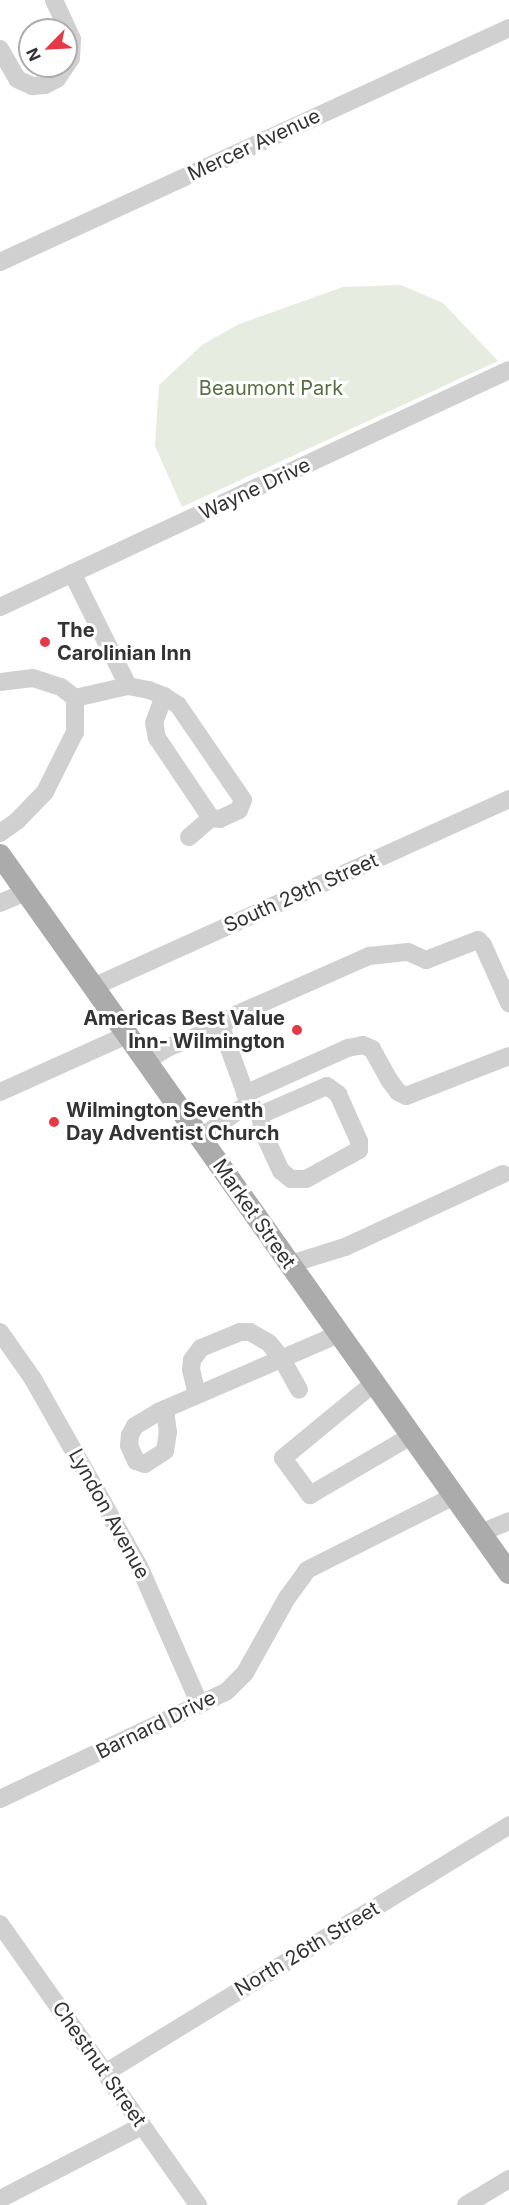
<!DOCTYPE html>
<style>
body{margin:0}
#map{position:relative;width:509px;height:2205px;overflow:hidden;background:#fff;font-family:Inter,sans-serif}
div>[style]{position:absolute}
.green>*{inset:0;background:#e6ecdf}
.minor>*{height:18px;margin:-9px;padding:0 9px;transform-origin:9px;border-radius:9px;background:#d0d0d0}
.major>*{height:22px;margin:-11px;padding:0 11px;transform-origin:11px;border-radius:11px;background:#ababab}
.dots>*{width:16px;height:16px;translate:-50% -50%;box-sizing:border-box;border:3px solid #fff;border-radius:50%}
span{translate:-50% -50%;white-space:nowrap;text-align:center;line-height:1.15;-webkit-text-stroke:6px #fff;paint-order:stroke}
.street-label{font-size:20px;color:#333}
.park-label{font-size:20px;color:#56703f}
.poi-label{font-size:20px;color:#333;font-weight:700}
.left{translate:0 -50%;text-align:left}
.right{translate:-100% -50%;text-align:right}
.north{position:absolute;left:18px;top:18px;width:60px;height:60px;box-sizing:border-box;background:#fff;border:2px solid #adadad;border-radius:50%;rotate:246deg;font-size:16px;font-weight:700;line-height:24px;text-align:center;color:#333}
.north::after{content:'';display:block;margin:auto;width:21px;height:27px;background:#e63946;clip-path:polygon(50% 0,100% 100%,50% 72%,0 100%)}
</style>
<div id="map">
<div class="green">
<i style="clip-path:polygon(401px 285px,443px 303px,498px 361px,182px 507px,155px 446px,159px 385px,202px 345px,239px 324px,343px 287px)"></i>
</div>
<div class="minor">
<i style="left:0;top:49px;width:34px;rotate:60deg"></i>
<i style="left:17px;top:79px;width:17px;rotate:25deg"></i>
<i style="left:32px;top:86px;width:13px;rotate:-4deg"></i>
<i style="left:45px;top:85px;width:13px;rotate:-27deg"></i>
<i style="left:57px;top:79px;width:25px;rotate:-56deg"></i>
<i style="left:71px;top:58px;width:19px;rotate:-87deg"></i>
<i style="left:72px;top:39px;width:43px;rotate:-114.8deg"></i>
<i style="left:0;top:262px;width:560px;rotate:-24.69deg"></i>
<i style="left:72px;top:573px;width:126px;rotate:63.6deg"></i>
<i style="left:0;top:607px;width:561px;rotate:-24.97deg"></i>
<i style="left:0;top:682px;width:33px;rotate:-7deg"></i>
<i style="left:33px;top:678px;width:29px;rotate:18deg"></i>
<i style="left:61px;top:687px;width:18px;rotate:38deg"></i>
<i style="left:75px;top:698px;width:34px;rotate:90deg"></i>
<i style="left:75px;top:732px;width:67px;rotate:116.6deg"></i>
<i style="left:45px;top:792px;width:40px;rotate:134deg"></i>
<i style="left:17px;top:821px;width:21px;rotate:145deg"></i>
<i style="left:75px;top:698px;width:54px;rotate:-12.8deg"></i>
<i style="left:128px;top:686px;width:21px;rotate:11deg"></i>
<i style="left:149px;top:690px;width:16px;rotate:22deg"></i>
<i style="left:164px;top:696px;width:17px;rotate:33deg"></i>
<i style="left:178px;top:705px;width:115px;rotate:55.6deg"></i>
<i style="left:243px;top:800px;width:11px;rotate:112deg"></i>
<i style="left:239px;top:810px;width:21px;rotate:155deg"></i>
<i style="left:220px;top:819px;width:9px;rotate:-174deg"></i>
<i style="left:211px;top:818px;width:97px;rotate:-124deg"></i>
<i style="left:157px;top:738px;width:15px;rotate:-101deg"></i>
<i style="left:154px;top:723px;width:29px;rotate:-70deg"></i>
<i style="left:189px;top:837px;width:29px;rotate:-41deg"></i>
<i style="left:0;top:903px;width:28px;rotate:-23deg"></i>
<i style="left:93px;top:987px;width:457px;rotate:-24.3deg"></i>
<i style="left:146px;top:1061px;width:27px;rotate:-31deg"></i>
<i style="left:169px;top:1047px;width:56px;rotate:-21deg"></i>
<i style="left:0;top:1092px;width:139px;rotate:-24.2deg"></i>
<i style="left:245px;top:1094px;width:113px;rotate:-24.1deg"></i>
<i style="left:348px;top:1048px;width:15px;rotate:-11deg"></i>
<i style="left:363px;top:1045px;width:10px;rotate:24deg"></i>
<i style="left:372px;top:1049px;width:37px;rotate:61deg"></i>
<i style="left:390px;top:1081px;width:14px;rotate:54deg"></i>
<i style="left:398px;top:1092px;width:9px;rotate:27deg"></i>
<i style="left:406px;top:1096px;width:110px;rotate:-21.2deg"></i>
<i style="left:260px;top:1115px;width:73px;rotate:-23.4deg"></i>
<i style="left:327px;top:1086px;width:14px;rotate:36deg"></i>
<i style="left:338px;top:1094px;width:51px;rotate:65.9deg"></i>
<i style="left:359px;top:1141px;width:9px;rotate:90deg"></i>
<i style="left:359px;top:1150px;width:60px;rotate:151.3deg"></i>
<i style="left:306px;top:1179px;width:15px;rotate:180deg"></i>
<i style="left:291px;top:1179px;width:13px;rotate:-141deg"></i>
<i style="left:281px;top:1171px;width:43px;rotate:-114.8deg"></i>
<i style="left:263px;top:1132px;width:17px;rotate:-100deg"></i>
<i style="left:260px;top:1115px;width:16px;rotate:-133deg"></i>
<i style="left:249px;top:1103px;width:81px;rotate:-110.2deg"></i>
<i style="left:221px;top:1027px;width:16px;rotate:-43deg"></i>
<i style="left:233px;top:1016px;width:149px;rotate:-23.8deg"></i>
<i style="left:369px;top:956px;width:39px;rotate:-6deg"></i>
<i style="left:408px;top:952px;width:20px;rotate:24deg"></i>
<i style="left:426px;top:960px;width:56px;rotate:-21deg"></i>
<i style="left:478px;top:940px;width:7px;rotate:45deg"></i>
<i style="left:483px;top:945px;width:64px;rotate:65.9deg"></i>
<i style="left:200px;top:1138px;width:60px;rotate:-35.5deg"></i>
<i style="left:290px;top:1264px;width:58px;rotate:-17.2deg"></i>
<i style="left:345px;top:1247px;width:174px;rotate:-24.8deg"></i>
<i style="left:0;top:1332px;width:57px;rotate:54.9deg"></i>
<i style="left:33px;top:1379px;width:215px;rotate:60.5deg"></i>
<i style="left:139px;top:1566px;width:152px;rotate:66.3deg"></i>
<i style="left:374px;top:1383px;width:118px;rotate:140.5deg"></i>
<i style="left:283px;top:1458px;width:46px;rotate:53.9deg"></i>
<i style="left:310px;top:1495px;width:117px;rotate:-30.3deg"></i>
<i style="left:197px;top:1395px;width:26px;rotate:-103deg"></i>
<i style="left:191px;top:1370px;width:10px;rotate:-84deg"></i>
<i style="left:192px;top:1360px;width:15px;rotate:-53deg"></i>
<i style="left:201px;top:1348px;width:42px;rotate:-22.3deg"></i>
<i style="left:240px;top:1332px;width:10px"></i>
<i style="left:250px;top:1332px;width:22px;rotate:30deg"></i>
<i style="left:269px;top:1343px;width:21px;rotate:51deg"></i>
<i style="left:282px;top:1359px;width:35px;rotate:61deg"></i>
<i style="left:165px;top:1409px;width:23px;rotate:83deg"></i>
<i style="left:168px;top:1432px;width:19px;rotate:99deg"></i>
<i style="left:165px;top:1451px;width:24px;rotate:147deg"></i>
<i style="left:145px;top:1464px;width:9px;rotate:-162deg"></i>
<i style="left:136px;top:1461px;width:17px;rotate:-114deg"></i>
<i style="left:129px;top:1445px;width:10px;rotate:-84deg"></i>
<i style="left:130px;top:1435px;width:10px;rotate:-61deg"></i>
<i style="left:135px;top:1426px;width:27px;rotate:-31deg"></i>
<i style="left:158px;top:1412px;width:197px;rotate:-23.3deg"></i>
<i style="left:480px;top:1533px;width:31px;rotate:-22deg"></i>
<i style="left:0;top:1799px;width:251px;rotate:-25.4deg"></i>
<i style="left:227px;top:1691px;width:25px;rotate:-45deg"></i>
<i style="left:245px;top:1673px;width:86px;rotate:-60.8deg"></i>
<i style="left:287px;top:1598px;width:34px;rotate:-54deg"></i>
<i style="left:307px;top:1570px;width:165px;rotate:-26.7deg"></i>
<i style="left:0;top:1924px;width:344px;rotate:54.8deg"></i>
<i style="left:105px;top:2073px;width:474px;rotate:-31.5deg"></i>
<i style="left:0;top:2199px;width:160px;rotate:-27.2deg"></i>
<i style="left:466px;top:2205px;width:50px;rotate:-31.2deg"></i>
</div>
<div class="major">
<i style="left:0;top:855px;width:880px;rotate:54.67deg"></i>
</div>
<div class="dots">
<i style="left:45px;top:642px;background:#e63946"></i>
<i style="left:297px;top:1030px;background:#e63946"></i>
<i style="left:54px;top:1122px;background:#e63946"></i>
</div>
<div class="street-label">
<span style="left:254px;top:145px;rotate:-25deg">Mercer Avenue</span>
<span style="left:255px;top:489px;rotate:-25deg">Wayne Drive</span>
<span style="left:301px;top:893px;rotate:-24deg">South 29th Street</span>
<span style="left:254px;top:1214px;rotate:55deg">Market Street</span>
<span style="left:109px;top:1514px;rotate:61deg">Lyndon Avenue</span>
<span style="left:156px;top:1725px;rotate:-26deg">Barnard Drive</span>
<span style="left:307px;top:1949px;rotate:-31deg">North 26th Street</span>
<span style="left:99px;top:2064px;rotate:55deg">Chestnut Street</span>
</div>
<div class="park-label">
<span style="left:271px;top:388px">Beaumont Park</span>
</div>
<div class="poi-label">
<span class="left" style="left:57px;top:642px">The<br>Carolinian Inn</span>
<span class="right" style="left:285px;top:1030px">Americas Best Value<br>Inn- Wilmington</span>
<span class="left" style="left:66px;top:1122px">Wilmington Seventh<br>Day Adventist Church</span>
</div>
<div class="north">N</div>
</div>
